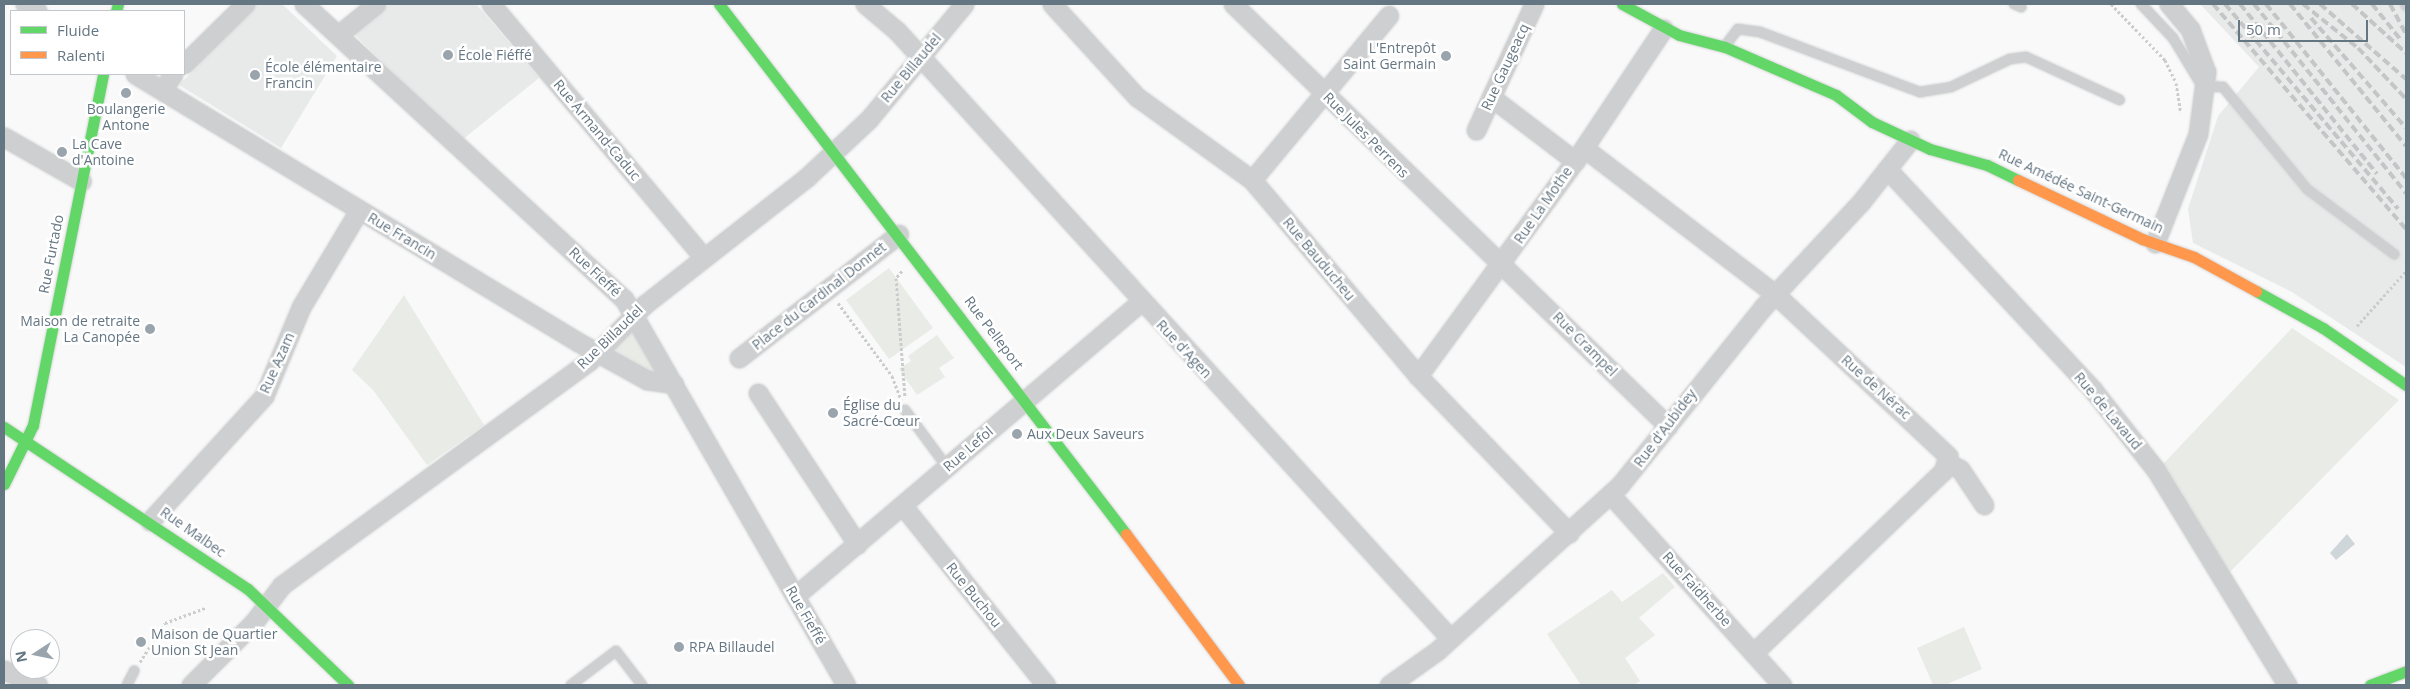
<!DOCTYPE html>
<meta charset="utf-8">
<style>
body{margin:0}
#map{position:relative;width:2410px;height:689px;overflow:hidden;background:#f9f9f9;font-family:"Open Sans",sans-serif}
div>[style]{position:absolute}
.built>*{inset:0;background:#e8e9e9}
.green>*{inset:0;background:#e8ebe6}
.water>*{inset:0;background:#ced6d9}
.path>*{height:3px;margin-top:-1.5px;transform-origin:0;background:repeating-linear-gradient(90deg,#cbcccd 0 2.5px,transparent 0 5px)}
.roads{filter:drop-shadow(0 0 1px #d5d6d7) drop-shadow(0 0 1px #d5d6d7)}
.lane>*{height:10px;margin:-5px;padding:0 5px;transform-origin:5px;border-radius:5px;background:#cecfd0}
.street>*{height:19px;margin:-9.5px;padding:0 9.5px;transform-origin:9.5px;border-radius:9.5px;background:#cecfd0}
.fast>*{height:11px;margin:-5.5px;padding:0 5.5px;transform-origin:5.5px;border-radius:5.5px;background:#63d668}
.slow>*{height:11px;margin:-5.5px;padding:0 5.5px;transform-origin:5.5px;border-radius:5.5px;background:#ff974d}
.rail>*{height:4px;margin-top:-2px;transform-origin:0;background:repeating-linear-gradient(90deg,#c3c5c6 0 8px,transparent 0 12px)}
.dots>*{width:14px;height:14px;translate:-50% -50%;box-sizing:border-box;border:2px solid #fff;border-radius:50%}
span{translate:-50% -50%;white-space:nowrap;text-align:center;line-height:1.15;-webkit-text-stroke:5px #fff;paint-order:stroke}
.poi-label{font-size:14px;color:#657683}
.right{translate:-100% -50%;text-align:right}
.left{translate:0 -50%;text-align:left}
.street-label{font-size:14px;color:#657683}
.frame{position:absolute;inset:0;border:5px solid #657683;pointer-events:none}
.legend{position:absolute;left:10px;top:10px;width:175px;height:65px;box-sizing:border-box;background:#fff;border:1px solid #c1c8cd;margin:0;padding:6px 9px;list-style:none;font-size:15px;color:#657683}
.legend li{display:flex;align-items:center;gap:10px;height:25px}
.legend b{width:25px;border:1px solid #c1c8cd}
.north{position:absolute;left:10px;top:629px;width:50px;height:50px;box-sizing:border-box;background:#fff;border:1px solid #c1c8cd;border-radius:50%;rotate:259deg;font-size:14px;font-weight:700;line-height:20px;text-align:center;color:#657683}
.north::after{content:'';display:block;margin:auto;width:18px;height:22px;background:#99a4ac;clip-path:polygon(50% 0,100% 100%,50% 72%,0 100%)}
.scale{position:absolute;left:2238px;top:20px;width:130px;height:22px;box-sizing:border-box;border:2px solid #657683;border-top:0;padding-left:6px;font-size:15px;line-height:18px;white-space:nowrap;color:#657683;-webkit-text-stroke:4px #fff;paint-order:stroke}
</style>
<div id="map">
<div class="built">
<i style="clip-path:polygon(258px 4px,282px 4px,337px 56px,281px 148px,179px 85px)"></i>
<i style="clip-path:polygon(390px 4px,476px 4px,539px 78px,462px 140px,353px 33px)"></i>
<i style="clip-path:polygon(2200px 4px,2406px 4px,2406px 367px,2292px 292px,2193px 243px,2188px 209px,2218px 116px,2259px 67px)"></i>
</div>
<div class="green">
<i style="clip-path:polygon(889px 268px,933px 328px,889px 359px,846px 300px)"></i>
<i style="clip-path:polygon(404px 295px,484px 425px,427px 465px,373px 390px,352px 370px)"></i>
<i style="clip-path:polygon(632px 328px,659px 369px,651px 373px,608px 350px)"></i>
<i style="clip-path:polygon(2292px 328px,2399px 400px,2230px 572px,2164px 463px)"></i>
<i style="clip-path:polygon(937px 335px,954px 358px,939px 368px,945px 377px,917px 395px,899px 369px,911px 361px,908px 356px)"></i>
<i style="clip-path:polygon(1663px 573px,1675px 587px,1639px 618px,1655px 635px,1625px 658px,1640px 681px,1634px 685px,1581px 685px,1547px 634px,1612px 590px,1622px 602px)"></i>
<i style="clip-path:polygon(1964px 627px,1982px 669px,1945px 685px,1933px 685px,1917px 648px)"></i>
</div>
<div class="water">
<i style="clip-path:polygon(2347px 534px,2355px 544px,2336px 560px,2330px 553px)"></i>
</div>
<div class="path">
<i style="left:2111px;top:4px;width:78px;rotate:46deg"></i>
<i style="left:2165px;top:60px;width:25px;rotate:64deg"></i>
<i style="left:2176px;top:83px;width:30px;rotate:81deg"></i>
<i style="left:902px;top:271px;width:9px;rotate:131deg"></i>
<i style="left:896px;top:278px;width:119px;rotate:85.7deg"></i>
<i style="left:838px;top:303px;width:91px;rotate:53.5deg"></i>
<i style="left:892px;top:376px;width:26px;rotate:69deg"></i>
<i style="left:2357px;top:326px;width:74px;rotate:-48.3deg"></i>
<i style="left:140px;top:662px;width:46px;rotate:-57.3deg"></i>
<i style="left:165px;top:623px;width:43px;rotate:-20.6deg"></i>
</div>
<div class="roads">
<div class="lane">
<i style="left:2014px;top:4px;width:8px;rotate:23deg"></i>
<i style="left:2141px;top:4px;width:47px;rotate:46.7deg"></i>
<i style="left:2173px;top:38px;width:56px;rotate:58.9deg"></i>
<i style="left:2202px;top:86px;width:21px;rotate:3deg"></i>
<i style="left:2223px;top:87px;width:132px;rotate:50.5deg"></i>
<i style="left:2307px;top:189px;width:109px;rotate:36.8deg"></i>
<i style="left:2405px;top:4px;width:2px;rotate:63deg"></i>
<i style="left:1725px;top:46px;width:21px;rotate:-53deg"></i>
<i style="left:1738px;top:29px;width:22px;rotate:8deg"></i>
<i style="left:1760px;top:32px;width:171px;rotate:20.6deg"></i>
<i style="left:1920px;top:92px;width:31px;rotate:-9deg"></i>
<i style="left:1951px;top:87px;width:65px;rotate:-25.4deg"></i>
<i style="left:2010px;top:59px;width:16px;rotate:-7deg"></i>
<i style="left:2026px;top:57px;width:103px;rotate:24.6deg"></i>
<i style="left:905px;top:410px;width:71px;rotate:53.6deg"></i>
<i style="left:127px;top:685px;width:16px;rotate:-63deg"></i>
<i style="left:571px;top:685px;width:56px;rotate:-37.1deg"></i>
<i style="left:616px;top:651px;width:43px;rotate:52.6deg"></i>
</div>
<div class="street">
<i style="left:25px;top:4px;width:14px;rotate:30deg"></i>
<i style="left:304px;top:4px;width:435px;rotate:42.7deg"></i>
<i style="left:624px;top:299px;width:445px;rotate:60.1deg"></i>
<i style="left:491px;top:4px;width:330px;rotate:50deg"></i>
<i style="left:865px;top:4px;width:42px;rotate:40.2deg"></i>
<i style="left:897px;top:31px;width:821px;rotate:47.67deg"></i>
<i style="left:1052px;top:4px;width:126px;rotate:47.6deg"></i>
<i style="left:1137px;top:97px;width:142px;rotate:35.8deg"></i>
<i style="left:1252px;top:180px;width:257px;rotate:49.7deg"></i>
<i style="left:1418px;top:376px;width:218px;rotate:46.1deg"></i>
<i style="left:1233px;top:4px;width:606px;rotate:44.13deg"></i>
<i style="left:338px;top:35px;width:49px;rotate:-39.2deg"></i>
<i style="left:184px;top:64px;width:86px;rotate:-44.5deg"></i>
<i style="left:135px;top:74px;width:518px;rotate:31.17deg"></i>
<i style="left:578px;top:342px;width:79px;rotate:28.8deg"></i>
<i style="left:647px;top:380px;width:27px;rotate:8deg"></i>
<i style="left:162px;top:90px;width:19px;rotate:-55deg"></i>
<i style="left:1491px;top:97px;width:106px;rotate:37.3deg"></i>
<i style="left:1476px;top:130px;width:139px;rotate:-65.3deg"></i>
<i style="left:4px;top:137px;width:89px;rotate:29.7deg"></i>
<i style="left:1584px;top:148px;width:242px;rotate:37.4deg"></i>
<i style="left:1776px;top:295px;width:236px;rotate:43.1deg"></i>
<i style="left:1948px;top:456px;width:16px;rotate:108deg"></i>
<i style="left:1943px;top:471px;width:262px;rotate:136.2deg"></i>
<i style="left:1887px;top:169px;width:302px;rotate:47deg"></i>
<i style="left:2093px;top:390px;width:102px;rotate:51.8deg"></i>
<i style="left:2156px;top:470px;width:252px;rotate:58.6deg"></i>
<i style="left:1252px;top:180px;width:214px;rotate:-50.3deg"></i>
<i style="left:2155px;top:243px;width:117px;rotate:-68.5deg"></i>
<i style="left:2198px;top:134px;width:63px;rotate:-82.6deg"></i>
<i style="left:2206px;top:72px;width:46px;rotate:-110.4deg"></i>
<i style="left:2190px;top:29px;width:33px;rotate:-130deg"></i>
<i style="left:739px;top:358px;width:202px;rotate:-37.8deg"></i>
<i style="left:1418px;top:376px;width:266px;rotate:-53.9deg"></i>
<i style="left:1575px;top:161px;width:159px;rotate:-56.3deg"></i>
<i style="left:758px;top:393px;width:181px;rotate:56.7deg"></i>
<i style="left:1948px;top:463px;width:13px;rotate:27deg"></i>
<i style="left:1960px;top:469px;width:43px;rotate:56.3deg"></i>
<i style="left:1610px;top:494px;width:257px;rotate:48deg"></i>
<i style="left:903px;top:506px;width:229px;rotate:51.4deg"></i>
<i style="left:150px;top:521px;width:169px;rotate:-47.6deg"></i>
<i style="left:264px;top:396px;width:96px;rotate:-67.4deg"></i>
<i style="left:301px;top:307px;width:113px;rotate:-59.1deg"></i>
<i style="left:795px;top:596px;width:453px;rotate:-40.4deg"></i>
<i style="left:4px;top:670px;width:37px;rotate:24deg"></i>
<i style="left:191px;top:685px;width:89px;rotate:-45deg"></i>
<i style="left:254px;top:622px;width:46px;rotate:-52.9deg"></i>
<i style="left:282px;top:585px;width:380px;rotate:-36.1deg"></i>
<i style="left:589px;top:361px;width:78px;rotate:-45.5deg"></i>
<i style="left:644px;top:305px;width:206px;rotate:-38.1deg"></i>
<i style="left:806px;top:178px;width:86px;rotate:-43.1deg"></i>
<i style="left:869px;top:119px;width:149px;rotate:-50.4deg"></i>
<i style="left:1389px;top:685px;width:60px;rotate:-35.5deg"></i>
<i style="left:1438px;top:650px;width:246px;rotate:-42.2deg"></i>
<i style="left:1620px;top:485px;width:228px;rotate:-51.2deg"></i>
<i style="left:1763px;top:307px;width:144px;rotate:-47deg"></i>
<i style="left:1861px;top:202px;width:79px;rotate:-51.7deg"></i>
</div>
<div class="fast">
<i style="left:719px;top:4px;width:668px;rotate:52.48deg"></i>
<i style="left:1622px;top:4px;width:65px;rotate:28.5deg"></i>
<i style="left:1679px;top:35px;width:48px;rotate:14.6deg"></i>
<i style="left:1725px;top:47px;width:121px;rotate:23.4deg"></i>
<i style="left:1836px;top:95px;width:45px;rotate:36.9deg"></i>
<i style="left:1872px;top:122px;width:64px;rotate:25deg"></i>
<i style="left:1930px;top:149px;width:59px;rotate:15.7deg"></i>
<i style="left:1987px;top:165px;width:34px;rotate:26deg"></i>
<i style="left:116px;top:11px;width:7px;rotate:-74deg"></i>
<i style="left:2256px;top:291px;width:77px;rotate:28.9deg"></i>
<i style="left:2323px;top:328px;width:101px;rotate:34.5deg"></i>
<i style="left:4px;top:427px;width:293px;rotate:33.6deg"></i>
<i style="left:248px;top:589px;width:139px;rotate:43.8deg"></i>
<i style="left:4px;top:484px;width:66px;rotate:-63.8deg"></i>
<i style="left:33px;top:425px;width:358px;rotate:-78.7deg"></i>
<i style="left:2370px;top:685px;width:39px;rotate:-21deg"></i>
</div>
<div class="slow">
<i style="left:2018px;top:180px;width:137px;rotate:25.4deg"></i>
<i style="left:2142px;top:239px;width:55px;rotate:19.1deg"></i>
<i style="left:2194px;top:257px;width:71px;rotate:28.7deg"></i>
<i style="left:1126px;top:534px;width:189px;rotate:53.2deg"></i>
</div>
</div>
<div class="rail">
<i style="left:2213px;top:4px;width:296px;rotate:49.4deg"></i>
<i style="left:2225px;top:4px;width:268px;rotate:49.8deg"></i>
<i style="left:2240px;top:4px;width:218px;rotate:51.1deg"></i>
<i style="left:2254px;top:4px;width:243px;rotate:51.2deg"></i>
<i style="left:2266px;top:4px;width:223px;rotate:51.2deg"></i>
<i style="left:2290px;top:4px;width:183px;rotate:50.8deg"></i>
<i style="left:2303px;top:4px;width:70px;rotate:38.7deg"></i>
<i style="left:2358px;top:48px;width:70px;rotate:46.7deg"></i>
<i style="left:2320px;top:4px;width:114px;rotate:41.1deg"></i>
<i style="left:2352px;top:4px;width:73px;rotate:42.2deg"></i>
<i style="left:2372px;top:4px;width:45px;rotate:51.3deg"></i>
<i style="left:2390px;top:4px;width:34px;rotate:62deg"></i>
<i style="left:2311px;top:18px;width:145px;rotate:49.2deg"></i>
</div>
<div class="dots">
<i style="left:448px;top:55px;background:#99a4ac"></i>
<i style="left:1446px;top:56px;background:#99a4ac"></i>
<i style="left:255px;top:75px;background:#99a4ac"></i>
<i style="left:126px;top:93px;background:#99a4ac"></i>
<i style="left:62px;top:152px;background:#99a4ac"></i>
<i style="left:150px;top:329px;background:#99a4ac"></i>
<i style="left:833px;top:413px;background:#99a4ac"></i>
<i style="left:1017px;top:434px;background:#99a4ac"></i>
<i style="left:141px;top:642px;background:#99a4ac"></i>
<i style="left:679px;top:647px;background:#99a4ac"></i>
</div>
<div class="poi-label">
<span class="right" style="left:1436px;top:56px">L'Entrepôt<br>Saint Germain</span>
<span class="left" style="left:458px;top:55px">École Fiéffé</span>
<span class="left" style="left:265px;top:75px">École élémentaire<br>Francin</span>
<span style="left:126px;top:117px">Boulangerie<br>Antone</span>
<span class="left" style="left:72px;top:152px">La Cave<br>d'Antoine</span>
<span class="right" style="left:140px;top:329px">Maison de retraite<br>La Canopée</span>
<span class="left" style="left:843px;top:413px">Église du<br>Sacré-Cœur</span>
<span class="left" style="left:1027px;top:434px">Aux Deux Saveurs</span>
<span class="left" style="left:151px;top:642px">Maison de Quartier<br>Union St Jean</span>
<span class="left" style="left:689px;top:647px">RPA Billaudel</span>
</div>
<div class="street-label">
<span style="left:1505px;top:67px;rotate:-65deg">Rue Gaugeacq</span>
<span style="left:911px;top:68px;rotate:-50deg">Rue Billaudel</span>
<span style="left:597px;top:130px;rotate:50deg">Rue Armand-Caduc</span>
<span style="left:1366px;top:135px;rotate:45deg">Rue Jules Perrens</span>
<span style="left:2081px;top:191px;rotate:25deg">Rue Amédée Saint-Germain</span>
<span style="left:1543px;top:205px;rotate:-55deg">Rue La Mothe</span>
<span style="left:402px;top:236px;rotate:31deg">Rue Francin</span>
<span style="left:51px;top:254px;rotate:-79deg">Rue Furtado</span>
<span style="left:1319px;top:259px;rotate:50deg">Rue Bauducheu</span>
<span style="left:595px;top:272px;rotate:43deg">Rue Fieffé</span>
<span style="left:819px;top:296px;rotate:-38deg">Place du Cardinal Donnet</span>
<span style="left:994px;top:333px;rotate:53deg">Rue Pelleport</span>
<span style="left:610px;top:337px;rotate:-44deg">Rue Billaudel</span>
<span style="left:1585px;top:344px;rotate:45deg">Rue Crampel</span>
<span style="left:1184px;top:349px;rotate:47deg">Rue d'Agen</span>
<span style="left:277px;top:363px;rotate:-66deg">Rue Azam</span>
<span style="left:1876px;top:387px;rotate:42deg">Rue de Nérac</span>
<span style="left:2108px;top:411px;rotate:50deg">Rue de Lavaud</span>
<span style="left:1665px;top:428px;rotate:-53deg">Rue d'Aubidey</span>
<span style="left:968px;top:449px;rotate:-41deg">Rue Lefol</span>
<span style="left:193px;top:532px;rotate:35deg">Rue Malbec</span>
<span style="left:1697px;top:589px;rotate:48deg">Rue Faidherbe</span>
<span style="left:974px;top:595px;rotate:51deg">Rue Buchou</span>
<span style="left:806px;top:615px;rotate:60deg">Rue Fieffé</span>
</div>
<div class="frame"></div>
<ul class="legend">
<li><b style="height:6px;background:#63d668"></b>Fluide</li>
<li><b style="height:6px;background:#ff974d"></b>Ralenti</li>
</ul>
<div class="north">N</div>
<div class="scale">50 m</div>
</div>
